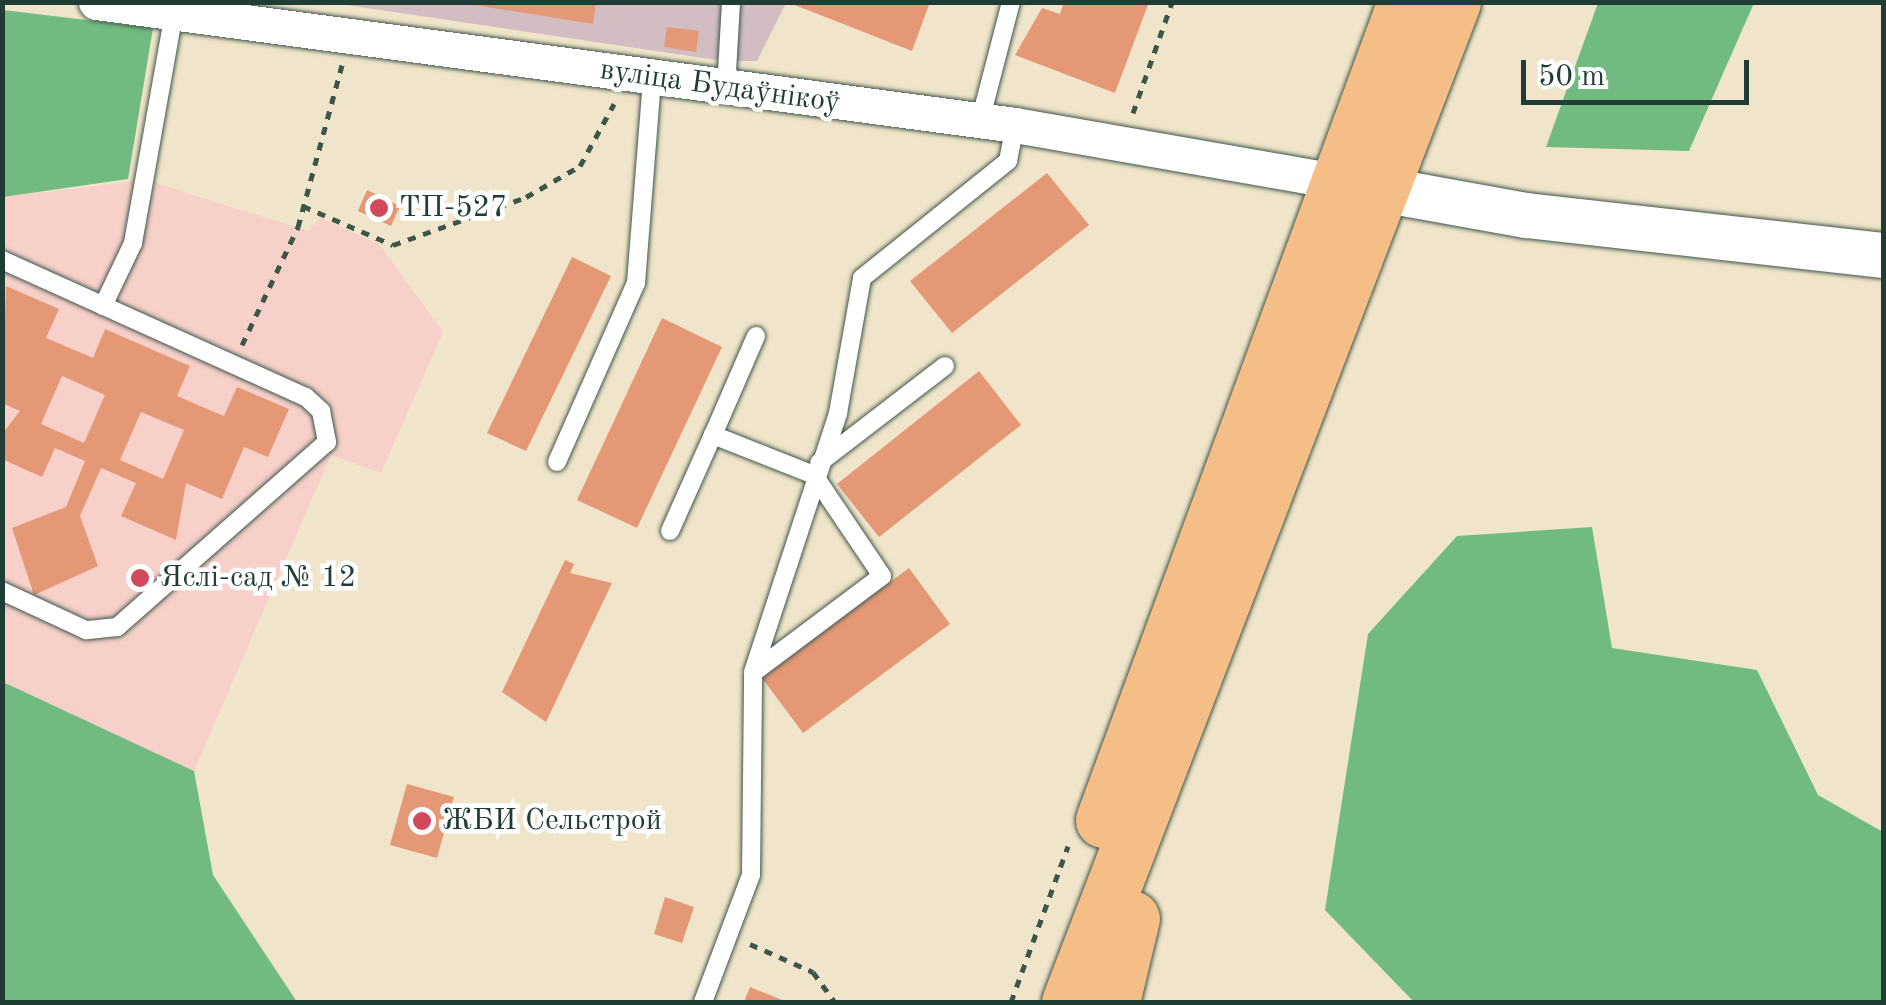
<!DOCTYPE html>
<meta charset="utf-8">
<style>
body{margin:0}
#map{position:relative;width:1886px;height:1005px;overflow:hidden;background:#f0e5ca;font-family:"Old Standard TT",serif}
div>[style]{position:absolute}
.built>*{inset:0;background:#f7d0ca}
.industrial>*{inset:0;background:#d2bec2}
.forest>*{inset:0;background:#71bb82}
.building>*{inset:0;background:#e59876}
.path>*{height:5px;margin-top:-2.5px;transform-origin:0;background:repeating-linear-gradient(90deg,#3e564a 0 8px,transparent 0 16px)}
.roads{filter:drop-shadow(0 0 2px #3e564a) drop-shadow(0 0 2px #3e564a)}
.service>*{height:18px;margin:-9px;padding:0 9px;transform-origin:9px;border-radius:9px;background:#fff}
.minor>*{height:35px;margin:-17.5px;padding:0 17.5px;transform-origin:17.5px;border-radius:17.5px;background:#fff}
.tertiary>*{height:45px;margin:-22.5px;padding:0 22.5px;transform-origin:22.5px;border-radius:22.5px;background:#fff}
.trunk>*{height:55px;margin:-27.5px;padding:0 27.5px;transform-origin:27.5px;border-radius:27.5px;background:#f6be87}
.dots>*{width:28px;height:28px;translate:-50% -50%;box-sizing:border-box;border:5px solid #fff;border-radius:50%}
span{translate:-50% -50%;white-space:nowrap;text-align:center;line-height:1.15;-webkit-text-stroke:9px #fff;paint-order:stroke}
.street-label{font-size:30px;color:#1f3d34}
.poi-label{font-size:30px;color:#1f3d34}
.left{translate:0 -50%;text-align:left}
.frame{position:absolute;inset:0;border:5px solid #1f3d34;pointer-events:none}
.scale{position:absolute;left:1521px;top:60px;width:228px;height:45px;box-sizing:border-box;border:5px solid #1f3d34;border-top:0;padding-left:12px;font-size:30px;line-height:35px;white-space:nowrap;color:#1f3d34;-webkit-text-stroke:8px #fff;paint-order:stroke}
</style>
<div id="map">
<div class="built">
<i style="clip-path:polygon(146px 180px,308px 231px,320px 218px,379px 244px,443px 332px,381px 473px,331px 455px,194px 771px,3px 682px,2px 197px)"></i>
</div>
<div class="industrial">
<i style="clip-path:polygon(333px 3px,786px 3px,757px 61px,723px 61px)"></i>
</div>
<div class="forest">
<i style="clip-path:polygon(1598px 3px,1754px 3px,1689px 151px,1546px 147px)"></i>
<i style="clip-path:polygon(3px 10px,153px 28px,128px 179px,3px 197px)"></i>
<i style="clip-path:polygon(1592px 527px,1612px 648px,1757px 670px,1818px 795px,1883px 832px,1883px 1002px,1414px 1002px,1325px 910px,1368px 634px,1457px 536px)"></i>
<i style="clip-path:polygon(3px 682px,194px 771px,213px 875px,297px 1002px,3px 1002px)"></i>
</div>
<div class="building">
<i style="clip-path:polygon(456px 2px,596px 2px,593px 24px)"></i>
<i style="clip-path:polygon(787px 2px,930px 2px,912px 51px)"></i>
<i style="clip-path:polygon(1064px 2px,1149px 2px,1115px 93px,1015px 55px,1042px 8px,1060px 14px)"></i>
<i style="clip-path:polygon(667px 27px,699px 31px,696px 52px,664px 47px)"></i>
<i style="clip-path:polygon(1047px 173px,1089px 225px,952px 333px,910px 281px)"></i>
<i style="clip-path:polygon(367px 190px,400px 206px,391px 226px,358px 211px)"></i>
<i style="clip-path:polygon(572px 257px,611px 276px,526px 451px,487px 433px)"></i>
<i style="clip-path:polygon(evenodd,6px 286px,59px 309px,46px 338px,93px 358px,105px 329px,190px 366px,177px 396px,200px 406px,224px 416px,237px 387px,289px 409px,268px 457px,244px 447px,222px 499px,186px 483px,176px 540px,121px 516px,136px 483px,101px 468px,80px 516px,98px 566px,34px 595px,12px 528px,66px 507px,85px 461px,55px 448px,42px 477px,2px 459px,2px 434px,20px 411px,2px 403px,6px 286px,62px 376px,105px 395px,84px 443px,41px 424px,62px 376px,6px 286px,141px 412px,184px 430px,163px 479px,120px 460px,141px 412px)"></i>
<i style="clip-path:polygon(662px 318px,722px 347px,637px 528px,577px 500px)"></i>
<i style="clip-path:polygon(979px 371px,1021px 425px,879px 537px,837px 484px)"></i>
<i style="clip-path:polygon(565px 560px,574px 564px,570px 573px,612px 583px,546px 722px,502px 692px)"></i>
<i style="clip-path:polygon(909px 568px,950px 624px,803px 733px,762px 678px)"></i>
<i style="clip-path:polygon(407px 784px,454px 797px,437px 858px,390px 845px)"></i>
<i style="clip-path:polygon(665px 897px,694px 907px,682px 943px,654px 934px)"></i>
<i style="clip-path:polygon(750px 987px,787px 1002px,744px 1002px)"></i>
</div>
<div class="path">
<i style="left:1133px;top:113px;width:118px;rotate:-70.6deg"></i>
<i style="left:303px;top:206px;width:98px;rotate:23.4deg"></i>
<i style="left:393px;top:245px;width:141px;rotate:-19.8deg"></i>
<i style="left:526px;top:197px;width:62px;rotate:-29.9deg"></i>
<i style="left:580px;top:166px;width:71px;rotate:-61.3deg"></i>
<i style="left:242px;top:345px;width:131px;rotate:-64.6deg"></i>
<i style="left:298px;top:227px;width:168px;rotate:-74.8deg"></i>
<i style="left:750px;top:944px;width:69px;rotate:24deg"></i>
<i style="left:813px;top:972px;width:37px;rotate:54deg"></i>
<i style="left:1011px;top:1002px;width:166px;rotate:-69.9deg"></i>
</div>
<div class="roads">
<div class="service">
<i style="left:726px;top:89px;width:87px;rotate:-86.7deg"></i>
<i style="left:980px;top:121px;width:123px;rotate:-75.4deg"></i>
<i style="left:2px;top:260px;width:333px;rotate:24.3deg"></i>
<i style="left:306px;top:397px;width:21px;rotate:43deg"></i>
<i style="left:321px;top:411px;width:32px;rotate:79deg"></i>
<i style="left:327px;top:442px;width:280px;rotate:138.6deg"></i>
<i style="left:117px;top:627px;width:31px;rotate:174deg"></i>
<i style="left:86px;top:630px;width:93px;rotate:-155.1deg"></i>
<i style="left:103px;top:306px;width:70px;rotate:-64.5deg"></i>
<i style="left:133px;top:243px;width:234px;rotate:-79.9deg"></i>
<i style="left:557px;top:462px;width:196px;rotate:-66.2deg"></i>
<i style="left:636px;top:283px;width:204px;rotate:-85.5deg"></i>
<i style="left:819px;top:463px;width:159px;rotate:-37.6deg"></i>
<i style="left:670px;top:531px;width:105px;rotate:-65.9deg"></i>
<i style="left:754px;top:672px;width:160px;rotate:-36.9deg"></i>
<i style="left:882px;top:576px;width:122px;rotate:-124deg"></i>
<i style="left:814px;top:475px;width:109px;rotate:-158.4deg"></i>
<i style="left:713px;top:435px;width:108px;rotate:-66.5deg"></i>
<i style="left:703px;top:1002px;width:136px;rotate:-69.3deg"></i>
<i style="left:751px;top:875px;width:203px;rotate:-89.4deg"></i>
<i style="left:753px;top:672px;width:273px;rotate:-71.8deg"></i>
<i style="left:838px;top:413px;width:137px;rotate:-79.9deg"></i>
<i style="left:862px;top:278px;width:187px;rotate:-38.7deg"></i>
<i style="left:1008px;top:161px;width:37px;rotate:-79deg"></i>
</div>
<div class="minor">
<i style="left:96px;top:2px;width:927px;rotate:7.62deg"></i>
<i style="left:1015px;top:125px;width:331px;rotate:9.9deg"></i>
</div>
<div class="tertiary">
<i style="left:1348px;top:183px;width:181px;rotate:10.2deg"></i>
<i style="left:1526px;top:215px;width:360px;rotate:6.4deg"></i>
</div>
<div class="trunk">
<i style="left:1103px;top:820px;width:872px;rotate:-69.74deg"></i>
<i style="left:1069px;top:1002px;width:1071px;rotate:-68.99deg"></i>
<i style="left:1112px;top:1002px;width:86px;rotate:-76.6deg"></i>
</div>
</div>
<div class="dots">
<i style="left:379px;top:208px;background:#d1495b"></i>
<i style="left:140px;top:578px;background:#d1495b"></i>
<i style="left:422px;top:821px;background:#d1495b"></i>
</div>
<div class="street-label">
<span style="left:720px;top:87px;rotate:8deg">вуліца Будаўнікоў</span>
</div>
<div class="poi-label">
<span class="left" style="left:399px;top:208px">ТП-527</span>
<span class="left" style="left:160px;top:578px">Яслі-сад № 12</span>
<span class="left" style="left:442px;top:821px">ЖБИ Сельстрой</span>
</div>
<div class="frame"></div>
<div class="scale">50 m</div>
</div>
